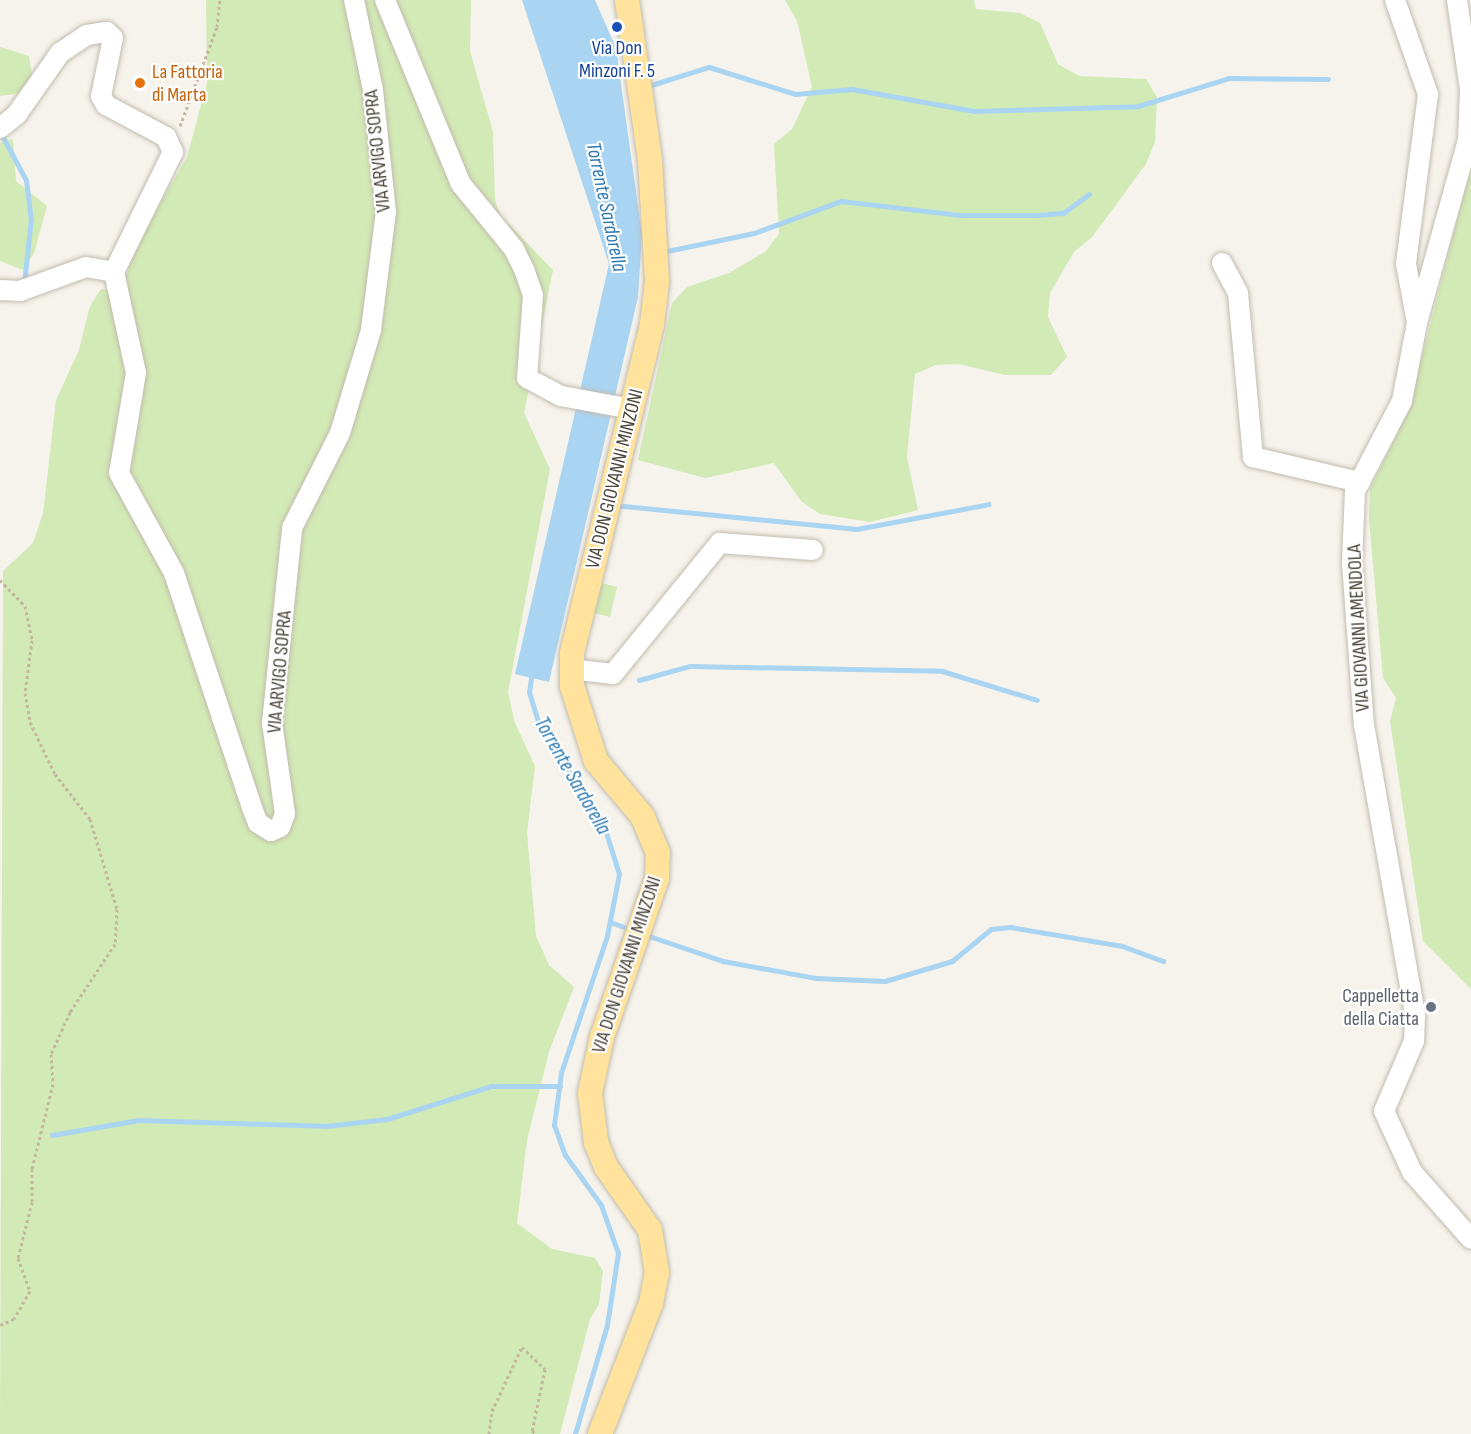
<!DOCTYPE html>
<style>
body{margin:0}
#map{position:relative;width:1471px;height:1434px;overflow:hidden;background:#f6f3ec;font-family:"Sofia Sans Condensed",sans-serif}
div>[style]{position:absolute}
.green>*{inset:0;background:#d2eab5}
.water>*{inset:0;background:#a9d4f2}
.stream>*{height:5px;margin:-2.5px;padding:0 2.5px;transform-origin:2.5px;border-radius:2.5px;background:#a9d4f2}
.path>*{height:3px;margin-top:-1.5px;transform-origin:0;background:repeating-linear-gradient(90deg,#c4b79f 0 3px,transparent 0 6px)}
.roads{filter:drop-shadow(0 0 2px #c2bbae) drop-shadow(0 0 2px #c2bbae)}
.minor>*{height:20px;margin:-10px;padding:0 10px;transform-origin:10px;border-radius:10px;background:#fff}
.major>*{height:24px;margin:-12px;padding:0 12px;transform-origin:12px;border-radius:12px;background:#ffe39c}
.dots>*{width:16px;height:16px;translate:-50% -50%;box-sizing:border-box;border:3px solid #fff;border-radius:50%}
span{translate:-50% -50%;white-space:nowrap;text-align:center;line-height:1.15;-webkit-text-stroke:4.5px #fff;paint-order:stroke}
.transit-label{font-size:20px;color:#164399}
.food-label{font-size:20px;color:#c56008}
.left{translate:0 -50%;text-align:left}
.street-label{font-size:20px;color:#4b4439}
.worship-label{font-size:20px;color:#5b616d}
.right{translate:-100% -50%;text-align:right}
.water-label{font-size:21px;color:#2e7ab2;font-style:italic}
</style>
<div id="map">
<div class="green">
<i style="clip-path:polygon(206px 0,471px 0,470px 51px,493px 132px,495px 200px,500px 215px,553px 270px,524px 413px,550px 469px,508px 692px,515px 723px,535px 766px,527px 833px,536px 936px,549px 965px,574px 987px,549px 1052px,527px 1140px,517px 1223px,552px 1249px,595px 1258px,603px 1271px,599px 1304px,590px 1319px,560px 1434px,0 1434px,3px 571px,33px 543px,43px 513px,56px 400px,79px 350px,90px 306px,101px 289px,122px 293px,134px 248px,187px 157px,207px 83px)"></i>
<i style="clip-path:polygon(785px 0,974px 0,976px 9px,1020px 13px,1040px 23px,1058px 64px,1079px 76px,1146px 79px,1157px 97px,1155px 142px,1146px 164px,1092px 237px,1074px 252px,1050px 293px,1048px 317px,1067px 357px,1051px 375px,1005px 375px,959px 364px,936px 365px,915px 374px,907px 457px,918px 510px,870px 522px,820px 514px,801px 501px,774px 463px,705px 478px,638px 460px,672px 303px,687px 287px,729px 273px,766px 251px,779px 234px,774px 144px,792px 129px,812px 87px,797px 21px)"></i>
<i style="clip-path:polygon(0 47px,29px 56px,32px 76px,21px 93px,0 96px)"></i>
<i style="clip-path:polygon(13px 139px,16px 181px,47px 206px,34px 253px,23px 270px,0 261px,0 143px)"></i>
<i style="clip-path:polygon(1471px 165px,1471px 989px,1423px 941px,1390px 721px,1396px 698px,1383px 678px,1369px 519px,1370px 489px,1408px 411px)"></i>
<i style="clip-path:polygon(602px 583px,617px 587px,610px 617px,594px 613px)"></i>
</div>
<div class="water">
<i style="clip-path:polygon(522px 0,595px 0,616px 48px,642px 235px,638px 297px,549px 682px,515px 674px,609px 264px)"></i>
</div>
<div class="stream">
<i style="left:645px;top:87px;width:67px;rotate:-17.4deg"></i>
<i style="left:709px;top:67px;width:90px;rotate:17.4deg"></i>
<i style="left:795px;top:94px;width:57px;rotate:-5deg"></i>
<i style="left:852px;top:89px;width:124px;rotate:10.2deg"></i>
<i style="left:974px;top:111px;width:164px;rotate:-1.7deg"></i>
<i style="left:1138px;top:106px;width:95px;rotate:-17.1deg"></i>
<i style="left:1229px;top:78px;width:99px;rotate:0.6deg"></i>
<i style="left:0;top:132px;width:55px;rotate:61.6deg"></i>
<i style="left:26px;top:180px;width:38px;rotate:83deg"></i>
<i style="left:31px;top:218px;width:66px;rotate:96.1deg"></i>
<i style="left:662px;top:252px;width:94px;rotate:-11.7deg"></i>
<i style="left:754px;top:233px;width:93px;rotate:-20.2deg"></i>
<i style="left:841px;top:201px;width:121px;rotate:6.7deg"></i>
<i style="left:961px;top:215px;width:77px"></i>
<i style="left:1038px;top:215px;width:25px;rotate:-5deg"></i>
<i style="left:1063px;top:213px;width:32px;rotate:-36deg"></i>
<i style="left:613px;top:505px;width:245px;rotate:5.6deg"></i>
<i style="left:857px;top:529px;width:134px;rotate:-10.7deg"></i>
<i style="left:532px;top:671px;width:21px;rotate:98deg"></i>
<i style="left:529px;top:692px;width:38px;rotate:73deg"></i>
<i style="left:540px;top:728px;width:114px;rotate:56.4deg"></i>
<i style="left:603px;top:823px;width:53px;rotate:72.6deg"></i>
<i style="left:619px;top:874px;width:63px;rotate:101deg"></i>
<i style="left:607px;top:936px;width:145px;rotate:108.6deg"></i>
<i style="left:561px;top:1073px;width:52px;rotate:97.7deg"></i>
<i style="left:554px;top:1125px;width:32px;rotate:70deg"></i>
<i style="left:565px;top:1155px;width:62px;rotate:54.2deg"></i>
<i style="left:601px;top:1205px;width:51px;rotate:70.5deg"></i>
<i style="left:618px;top:1253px;width:73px;rotate:98.7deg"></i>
<i style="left:607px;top:1325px;width:114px;rotate:106.4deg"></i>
<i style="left:639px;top:680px;width:53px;rotate:-15.4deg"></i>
<i style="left:690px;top:666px;width:252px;rotate:1.1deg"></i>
<i style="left:942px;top:671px;width:99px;rotate:17deg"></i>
<i style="left:610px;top:922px;width:23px;rotate:20deg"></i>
<i style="left:643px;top:934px;width:84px;rotate:18.6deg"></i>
<i style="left:723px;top:961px;width:95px;rotate:10.4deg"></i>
<i style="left:816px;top:978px;width:69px;rotate:2.5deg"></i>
<i style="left:885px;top:981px;width:70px;rotate:-16.6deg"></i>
<i style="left:952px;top:961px;width:50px;rotate:-39.4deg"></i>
<i style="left:991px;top:929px;width:19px;rotate:-6deg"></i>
<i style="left:1010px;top:927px;width:114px;rotate:9.6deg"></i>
<i style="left:1122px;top:946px;width:44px;rotate:20.1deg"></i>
<i style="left:52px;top:1135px;width:88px;rotate:-9.8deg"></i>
<i style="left:139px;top:1120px;width:187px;rotate:1.8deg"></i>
<i style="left:326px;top:1126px;width:61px;rotate:-6.5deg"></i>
<i style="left:387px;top:1119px;width:109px;rotate:-17.6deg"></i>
<i style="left:491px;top:1086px;width:69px"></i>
</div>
<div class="path">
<i style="left:180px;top:126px;width:106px;rotate:-69.5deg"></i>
<i style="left:217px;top:27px;width:27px;rotate:-84deg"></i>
<i style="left:0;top:580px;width:36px;rotate:46deg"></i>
<i style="left:25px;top:606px;width:35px;rotate:78deg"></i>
<i style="left:32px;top:640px;width:53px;rotate:97.5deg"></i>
<i style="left:25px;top:693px;width:29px;rotate:80deg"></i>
<i style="left:30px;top:722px;width:58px;rotate:64.3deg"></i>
<i style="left:55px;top:774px;width:57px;rotate:52.1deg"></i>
<i style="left:90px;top:819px;width:94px;rotate:73.3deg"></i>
<i style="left:117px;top:909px;width:35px;rotate:93deg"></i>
<i style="left:115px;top:944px;width:82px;rotate:123.5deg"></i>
<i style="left:70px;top:1012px;width:46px;rotate:114.3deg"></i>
<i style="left:51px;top:1054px;width:30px;rotate:86deg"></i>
<i style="left:53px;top:1084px;width:88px;rotate:103.9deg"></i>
<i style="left:32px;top:1169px;width:33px;rotate:90deg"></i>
<i style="left:32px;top:1202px;width:58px;rotate:104deg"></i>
<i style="left:18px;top:1258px;width:35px;rotate:70deg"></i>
<i style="left:30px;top:1291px;width:32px;rotate:120deg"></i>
<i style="left:14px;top:1319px;width:15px;rotate:157deg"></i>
<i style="left:489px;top:1434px;width:23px;rotate:-83deg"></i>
<i style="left:492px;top:1411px;width:71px;rotate:-64.9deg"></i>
<i style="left:522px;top:1347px;width:32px;rotate:44deg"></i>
<i style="left:545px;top:1369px;width:63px;rotate:101.8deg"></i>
<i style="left:532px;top:1431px;width:6px;rotate:31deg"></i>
</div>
<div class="roads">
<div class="minor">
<i style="left:385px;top:0;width:199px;rotate:67.6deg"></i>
<i style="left:461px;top:184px;width:84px;rotate:50.8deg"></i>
<i style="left:514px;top:249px;width:25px;rotate:64deg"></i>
<i style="left:525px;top:272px;width:24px;rotate:71deg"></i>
<i style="left:533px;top:295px;width:83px;rotate:94.1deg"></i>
<i style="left:527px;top:378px;width:38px;rotate:28deg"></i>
<i style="left:561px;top:396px;width:72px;rotate:10.4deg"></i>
<i style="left:1395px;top:0;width:100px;rotate:70.7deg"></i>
<i style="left:1428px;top:94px;width:171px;rotate:97.4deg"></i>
<i style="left:1406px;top:264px;width:60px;rotate:79.4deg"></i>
<i style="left:1457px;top:0;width:90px;rotate:81.7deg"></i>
<i style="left:1470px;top:89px;width:51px;rotate:92.2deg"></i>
<i style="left:1468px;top:140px;width:190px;rotate:105.6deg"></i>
<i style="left:1417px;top:323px;width:79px;rotate:100.9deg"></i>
<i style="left:1402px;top:401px;width:102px;rotate:117.6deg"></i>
<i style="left:1355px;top:491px;width:72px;rotate:92.4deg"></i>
<i style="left:1352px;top:563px;width:162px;rotate:85.8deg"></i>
<i style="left:1364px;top:725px;width:294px;rotate:80deg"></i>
<i style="left:1415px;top:1015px;width:26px;rotate:92deg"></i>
<i style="left:1414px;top:1041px;width:76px;rotate:113.2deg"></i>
<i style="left:1384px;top:1111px;width:67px;rotate:65.3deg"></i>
<i style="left:1412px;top:1172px;width:89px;rotate:48.6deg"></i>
<i style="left:0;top:128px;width:22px;rotate:-39deg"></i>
<i style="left:17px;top:114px;width:75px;rotate:-54.8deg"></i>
<i style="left:60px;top:53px;width:32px;rotate:-34deg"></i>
<i style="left:87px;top:35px;width:20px;rotate:-9deg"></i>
<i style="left:107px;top:32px;width:8px;rotate:45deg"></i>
<i style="left:113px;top:38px;width:59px;rotate:101.7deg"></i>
<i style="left:101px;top:96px;width:10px;rotate:61deg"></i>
<i style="left:106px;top:105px;width:68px;rotate:28.1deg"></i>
<i style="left:166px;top:137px;width:17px;rotate:65deg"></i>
<i style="left:173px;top:152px;width:134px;rotate:116.2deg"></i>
<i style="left:1222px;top:263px;width:34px;rotate:62deg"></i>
<i style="left:1238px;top:293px;width:165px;rotate:84.8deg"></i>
<i style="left:1253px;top:457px;width:110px;rotate:13.2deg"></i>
<i style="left:114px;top:272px;width:103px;rotate:77.7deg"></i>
<i style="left:136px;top:373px;width:101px;rotate:99.6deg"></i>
<i style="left:119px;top:473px;width:114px;rotate:61.2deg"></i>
<i style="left:174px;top:573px;width:244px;rotate:71.6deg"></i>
<i style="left:251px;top:805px;width:19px;rotate:69deg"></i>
<i style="left:258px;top:823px;width:15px;rotate:32deg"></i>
<i style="left:271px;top:831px;width:10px;rotate:-24deg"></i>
<i style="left:280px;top:827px;width:14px;rotate:-69deg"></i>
<i style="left:285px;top:814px;width:92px;rotate:-98.1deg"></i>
<i style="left:272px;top:723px;width:196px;rotate:-84.1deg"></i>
<i style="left:292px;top:528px;width:106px;rotate:-63.2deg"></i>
<i style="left:340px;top:433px;width:108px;rotate:-73.2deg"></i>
<i style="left:371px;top:330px;width:119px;rotate:-82.8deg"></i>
<i style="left:386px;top:212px;width:123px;rotate:-96.1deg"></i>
<i style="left:373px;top:90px;width:92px;rotate:-101.9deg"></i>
<i style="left:0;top:290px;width:20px;rotate:3deg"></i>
<i style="left:20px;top:291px;width:70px;rotate:-20deg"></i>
<i style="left:86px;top:267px;width:28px;rotate:10deg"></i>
<i style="left:571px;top:669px;width:42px;rotate:6.8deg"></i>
<i style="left:613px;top:674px;width:169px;rotate:-50.8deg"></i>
<i style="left:720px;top:543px;width:93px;rotate:4.3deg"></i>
</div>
<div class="major">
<i style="left:600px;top:1434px;width:141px;rotate:-68.7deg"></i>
<i style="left:651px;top:1303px;width:31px;rotate:-79deg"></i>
<i style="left:657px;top:1273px;width:44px;rotate:-99.2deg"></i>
<i style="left:650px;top:1230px;width:77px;rotate:-124.9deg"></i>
<i style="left:606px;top:1167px;width:27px;rotate:-112deg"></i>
<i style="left:596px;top:1142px;width:49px;rotate:-97deg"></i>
<i style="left:590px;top:1093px;width:57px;rotate:-77.9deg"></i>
<i style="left:602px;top:1037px;width:168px;rotate:-70.9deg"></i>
<i style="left:657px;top:878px;width:25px;rotate:-88deg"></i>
<i style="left:658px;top:853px;width:39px;rotate:-113deg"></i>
<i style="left:643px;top:817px;width:73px;rotate:-130deg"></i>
<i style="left:596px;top:761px;width:79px;rotate:-107.7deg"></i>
<i style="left:572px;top:686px;width:33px;rotate:-90deg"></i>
<i style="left:572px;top:653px;width:338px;rotate:-76.3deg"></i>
<i style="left:652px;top:325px;width:44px;rotate:-83.5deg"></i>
<i style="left:657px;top:281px;width:121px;rotate:-93.3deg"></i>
<i style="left:650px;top:160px;width:162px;rotate:-98.2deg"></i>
</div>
</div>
<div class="dots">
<i style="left:617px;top:27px;background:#1a4fb4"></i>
<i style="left:140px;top:83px;background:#e8710a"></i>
<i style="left:1431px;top:1007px;background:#6b7280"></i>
</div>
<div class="transit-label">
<span style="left:617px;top:60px">Via Don<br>Minzoni F. 5</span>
</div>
<div class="food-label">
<span class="left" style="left:152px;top:84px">La Fattoria<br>di Marta</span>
</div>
<div class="street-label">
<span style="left:378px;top:151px;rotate:-96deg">VIA ARVIGO SOPRA</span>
<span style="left:615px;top:479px;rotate:-76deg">VIA DON GIOVANNI MINZONI</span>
<span style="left:1359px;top:628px;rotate:-93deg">VIA GIOVANNI AMENDOLA</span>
<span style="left:280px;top:672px;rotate:-85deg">VIA ARVIGO SOPRA</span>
<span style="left:627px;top:965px;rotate:-72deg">VIA DON GIOVANNI MINZONI</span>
</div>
<div class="worship-label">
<span class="right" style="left:1419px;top:1008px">Cappelletta<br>della Ciatta</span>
</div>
<div class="water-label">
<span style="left:606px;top:207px;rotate:78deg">Torrente Sardorella</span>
<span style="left:572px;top:776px;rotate:60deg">Torrente Sardorella</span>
</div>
</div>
